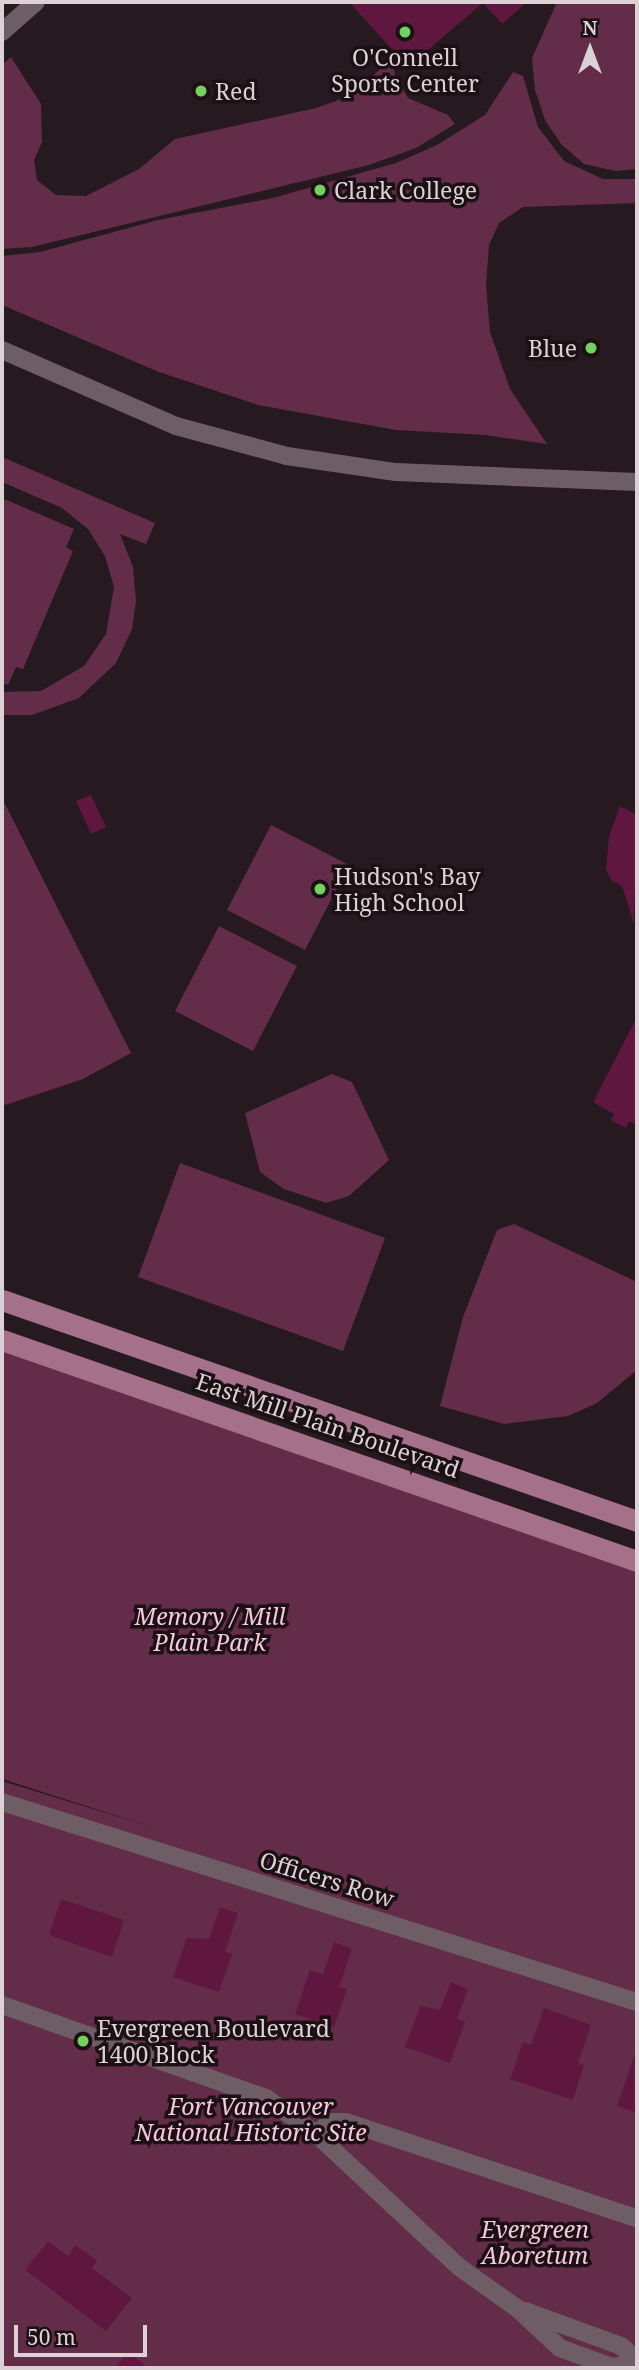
<!DOCTYPE html>
<style>
body{margin:0}
#map{position:relative;width:639px;height:2370px;overflow:hidden;background:#26191f;font-family:"Noto Serif",serif}
div>[style]{position:absolute}
.green>*{inset:0;background:#632d49}
.building>*{inset:0;background:#5f173f}
.minor>*{height:18px;margin:-9px;padding:0 9px;transform-origin:9px;border-radius:9px;background:#6e5d64}
.major>*{height:21px;margin:-10.5px;padding:0 10.5px;transform-origin:10.5px;border-radius:10.5px;background:#a57089}
.dots>*{width:19px;height:19px;translate:-50% -50%;box-sizing:border-box;border:4px solid #1c1015;border-radius:50%}
span{translate:-50% -50%;white-space:nowrap;text-align:center;line-height:1.15;-webkit-text-stroke:7px #1c1015;paint-order:stroke}
.poi-label{font-size:23px;color:#dcd2d6}
.left{translate:0 -50%;text-align:left}
.right{translate:-100% -50%;text-align:right}
.street-label{font-size:23px;color:#dcd2d6}
.park-label{font-size:23px;color:#f5c8dc;font-style:italic}
.frame{position:absolute;inset:0;border:4px solid #dcd2d6;pointer-events:none}
.north{position:absolute;left:555px;top:14px;width:70px;height:70px;-webkit-text-stroke:5px #1c1015;paint-order:stroke;rotate:0deg;font-size:19px;font-weight:700;line-height:28px;text-align:center;color:#dcd2d6}
.north::after{content:'';display:block;margin:auto;width:24px;height:32px;background:#dcd2d6;clip-path:polygon(50% 0,100% 100%,50% 72%,0 100%)}
.scale{position:absolute;left:14px;top:2325px;width:133px;height:32px;box-sizing:border-box;border:4px solid #dcd2d6;border-top:0;padding-left:9px;font-size:21px;line-height:24px;white-space:nowrap;color:#dcd2d6;-webkit-text-stroke:5px #1c1015;paint-order:stroke}
</style>
<div id="map">
<div class="green">
<i style="clip-path:polygon(557px 2px,637px 2px,636px 169px,616px 171px,584px 164px,561px 144px,545px 120px,535px 90px,532px 58px)"></i>
<i style="clip-path:polygon(11px 57px,41px 104px,42px 142px,34px 160px,37px 180px,56px 195px,86px 196px,139px 169px,175px 139px,316px 108px,350px 96px,393px 58px,395px 76px,408px 98px,448px 115px,455px 124px,416px 148px,369px 165px,32px 247px,2px 249px,2px 65px)"></i>
<i style="clip-path:polygon(513px 72px,523px 76px,538px 127px,564px 161px,603px 179px,637px 179px,637px 203px,523px 207px,499px 223px,489px 245px,486px 286px,490px 332px,510px 389px,547px 444px,485px 435px,396px 430px,258px 405px,159px 372px,2px 305px,2px 256px,40px 252px,158px 220px,273px 198px,396px 163px,437px 145px,485px 115px)"></i>
<i style="clip-path:polygon(2px 457px,155px 523px,146px 544px,120px 534px,133px 567px,136px 601px,132px 629px,116px 663px,79px 698px,32px 715px,2px 715px,2px 692px,41px 691px,84px 666px,106px 634px,114px 587px,105px 556px,88px 529px,62px 508px,2px 482px)"></i>
<i style="clip-path:polygon(2px 498px,74px 529px,66px 547px,73px 551px,23px 669px,16px 667px,8px 685px,2px 683px)"></i>
<i style="clip-path:polygon(2px 798px,131px 1053px,83px 1079px,2px 1106px)"></i>
<i style="clip-path:polygon(271px 825px,349px 865px,305px 950px,227px 910px)"></i>
<i style="clip-path:polygon(219px 926px,297px 966px,253px 1051px,175px 1011px)"></i>
<i style="clip-path:polygon(332px 1074px,352px 1082px,389px 1160px,349px 1196px,326px 1203px,284px 1189px,260px 1172px,245px 1113px)"></i>
<i style="clip-path:polygon(180px 1163px,385px 1238px,343px 1351px,138px 1277px)"></i>
<i style="clip-path:polygon(514px 1224px,637px 1282px,637px 1370px,597px 1403px,568px 1416px,504px 1424px,440px 1406px,463px 1317px,497px 1230px)"></i>
<i style="clip-path:polygon(2px 1339px,637px 1561px,637px 2368px,2px 2368px,2px 1781px,155px 1828px,2px 1779px)"></i>
</div>
<div class="building">
<i style="clip-path:polygon(349px 2px,527px 2px,502px 24px,483px 3px,408px 67px)"></i>
<i style="clip-path:polygon(91px 795px,106px 827px,91px 834px,76px 801px)"></i>
<i style="clip-path:polygon(620px 806px,637px 815px,634px 924px,622px 886px,611px 880px,606px 869px,609px 836px)"></i>
<i style="clip-path:polygon(637px 1017px,637px 1125px,629px 1121px,626px 1128px,611px 1120px,614px 1114px,593px 1102px)"></i>
<i style="clip-path:polygon(61px 1899px,124px 1920px,112px 1957px,49px 1935px)"></i>
<i style="clip-path:polygon(220px 1907px,238px 1913px,225px 1952px,232px 1954px,219px 1992px,173px 1977px,187px 1938px,209px 1939px)"></i>
<i style="clip-path:polygon(334px 1942px,352px 1949px,339px 1987px,347px 1989px,334px 2027px,295px 2014px,310px 1970px,323px 1974px)"></i>
<i style="clip-path:polygon(451px 1982px,468px 1989px,457px 2019px,465px 2022px,450px 2063px,405px 2047px,420px 2006px,440px 2010px)"></i>
<i style="clip-path:polygon(544px 2008px,591px 2025px,578px 2063px,584px 2065px,573px 2100px,510px 2079px,523px 2042px,531px 2045px)"></i>
<i style="clip-path:polygon(635px 2054px,637px 2055px,637px 2113px,617px 2106px)"></i>
<i style="clip-path:polygon(48px 2241px,68px 2256px,76px 2245px,97px 2261px,92px 2268px,132px 2298px,106px 2331px,25px 2270px)"></i>
<i style="clip-path:polygon(128px 2352px,149px 2368px,115px 2368px)"></i>
</div>
<div class="minor">
<i style="left:2px;top:32px;width:45px;rotate:-41.4deg"></i>
<i style="left:2px;top:350px;width:190px;rotate:23.6deg"></i>
<i style="left:176px;top:426px;width:115px;rotate:15.1deg"></i>
<i style="left:287px;top:456px;width:110px;rotate:8.4deg"></i>
<i style="left:396px;top:472px;width:241px;rotate:2.4deg"></i>
<i style="left:2px;top:1802px;width:666px;rotate:17.48deg"></i>
<i style="left:2px;top:2005px;width:280px;rotate:19.4deg"></i>
<i style="left:266px;top:2098px;width:62px;rotate:35.8deg"></i>
<i style="left:316px;top:2134px;width:195px;rotate:42.9deg"></i>
<i style="left:459px;top:2267px;width:72px;rotate:35.4deg"></i>
<i style="left:518px;top:2309px;width:57px;rotate:42.9deg"></i>
<i style="left:560px;top:2348px;width:55px;rotate:20.1deg"></i>
<i style="left:612px;top:2367px;width:25px;rotate:-9deg"></i>
<i style="left:316px;top:2134px;width:19px;rotate:-39deg"></i>
<i style="left:331px;top:2122px;width:15px"></i>
<i style="left:346px;top:2122px;width:306px;rotate:18.3deg"></i>
<i style="left:525px;top:2311px;width:102px;rotate:20deg"></i>
<i style="left:621px;top:2346px;width:21px;rotate:41deg"></i>
</div>
<div class="major">
<i style="left:2px;top:1300px;width:672px;rotate:19.19deg"></i>
<i style="left:2px;top:1340px;width:672px;rotate:19.19deg"></i>
</div>
<div class="dots">
<i style="left:405px;top:32px;background:#72d25d"></i>
<i style="left:201px;top:91px;background:#72d25d"></i>
<i style="left:320px;top:190px;background:#72d25d"></i>
<i style="left:591px;top:348px;background:#72d25d"></i>
<i style="left:320px;top:889px;background:#72d25d"></i>
<i style="left:83px;top:2041px;background:#72d25d"></i>
</div>
<div class="poi-label">
<span style="left:405px;top:70px">O'Connell<br>Sports Center</span>
<span class="left" style="left:215px;top:91px">Red</span>
<span class="left" style="left:334px;top:190px">Clark College</span>
<span class="right" style="left:577px;top:348px">Blue</span>
<span class="left" style="left:334px;top:889px">Hudson's Bay<br>High School</span>
<span class="left" style="left:97px;top:2041px">Evergreen Boulevard<br>1400 Block</span>
</div>
<div class="street-label">
<span style="left:328px;top:1425px;rotate:19deg">East Mill Plain Boulevard</span>
<span style="left:327px;top:1879px;rotate:17deg">Officers Row</span>
</div>
<div class="park-label">
<span style="left:210px;top:1629px">Memory / Mill<br>Plain Park</span>
<span style="left:251px;top:2119px">Fort Vancouver<br>National Historic Site</span>
<span style="left:535px;top:2242px">Evergreen<br>Aboretum</span>
</div>
<div class="frame"></div>
<div class="north">N</div>
<div class="scale">50 m</div>
</div>
